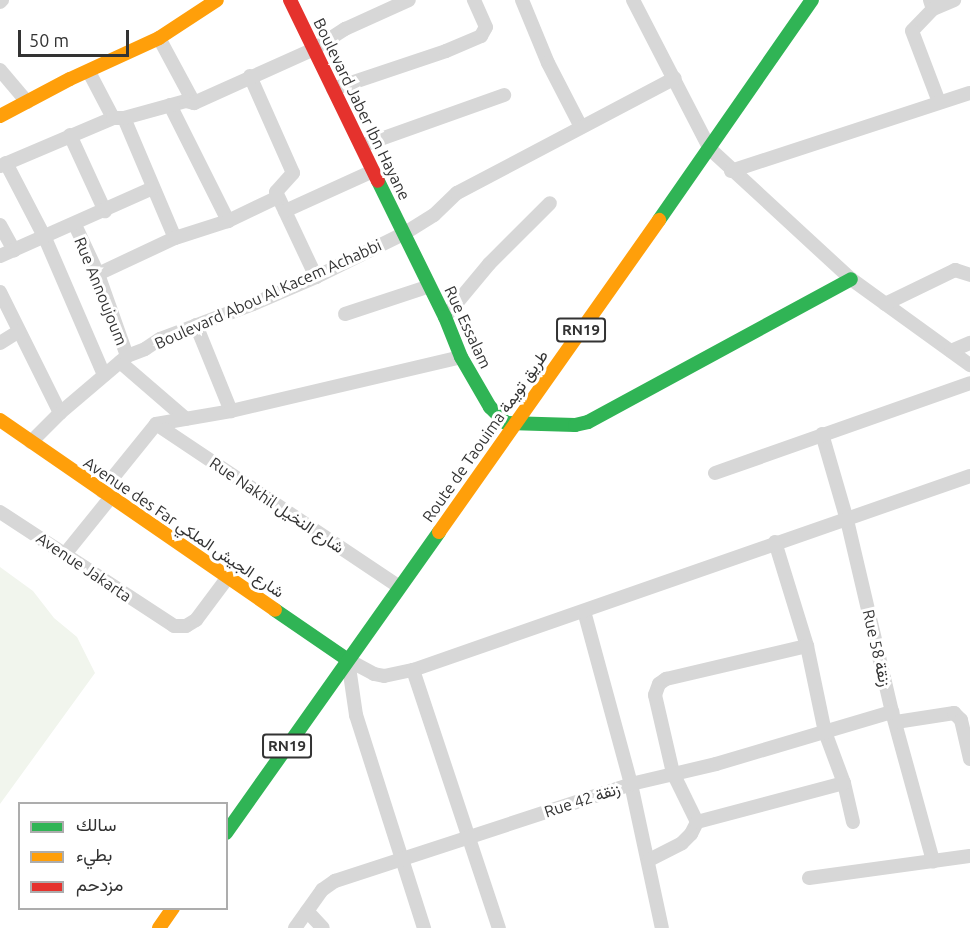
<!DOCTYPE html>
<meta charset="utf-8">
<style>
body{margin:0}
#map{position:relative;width:970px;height:928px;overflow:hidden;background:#fff;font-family:Ubuntu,Vazirmatn,sans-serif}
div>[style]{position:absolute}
.green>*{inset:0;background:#f1f5ed}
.street>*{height:14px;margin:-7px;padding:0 7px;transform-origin:7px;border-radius:7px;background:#d7d7d7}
.fast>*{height:14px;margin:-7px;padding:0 7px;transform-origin:7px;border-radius:7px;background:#30b455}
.slow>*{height:14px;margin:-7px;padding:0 7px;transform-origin:7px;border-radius:7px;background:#ff9f0a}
.jam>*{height:14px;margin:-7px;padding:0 7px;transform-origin:7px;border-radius:7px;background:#e5322d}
span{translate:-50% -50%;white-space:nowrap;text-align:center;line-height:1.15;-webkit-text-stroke:6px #fff;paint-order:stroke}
.shield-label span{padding:2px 4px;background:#fff;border:2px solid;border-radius:4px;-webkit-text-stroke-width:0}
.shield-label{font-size:15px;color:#333;font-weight:700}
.street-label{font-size:16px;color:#333}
.legend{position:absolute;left:18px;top:802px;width:210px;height:108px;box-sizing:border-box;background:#fff;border:2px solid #adadad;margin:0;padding:8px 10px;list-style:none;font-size:18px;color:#333}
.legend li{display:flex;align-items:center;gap:12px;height:30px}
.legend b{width:30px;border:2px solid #adadad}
.scale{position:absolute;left:18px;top:30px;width:111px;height:27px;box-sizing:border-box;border:3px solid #333;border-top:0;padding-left:8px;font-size:18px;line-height:21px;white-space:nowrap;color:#333;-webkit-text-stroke:4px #fff;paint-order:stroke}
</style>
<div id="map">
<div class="green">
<i style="clip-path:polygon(0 567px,33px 591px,54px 618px,77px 637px,95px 673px,0 804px)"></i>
</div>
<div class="street">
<i style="left:522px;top:0;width:68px;rotate:67.6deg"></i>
<i style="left:548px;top:63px;width:72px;rotate:62.7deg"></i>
<i style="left:633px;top:0;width:168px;rotate:62.7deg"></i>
<i style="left:710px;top:149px;width:192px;rotate:42.7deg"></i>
<i style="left:851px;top:279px;width:147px;rotate:35.9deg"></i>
<i style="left:930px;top:0;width:9px;rotate:72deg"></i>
<i style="left:933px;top:9px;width:30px;rotate:134deg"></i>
<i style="left:912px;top:31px;width:76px;rotate:69.2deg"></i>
<i style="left:0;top:2px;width:3px;rotate:-45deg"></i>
<i style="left:933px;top:9px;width:23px;rotate:-23deg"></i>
<i style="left:159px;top:38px;width:74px;rotate:61.7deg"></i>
<i style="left:0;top:70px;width:42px;rotate:49.8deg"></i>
<i style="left:89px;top:72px;width:52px;rotate:62.4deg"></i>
<i style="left:250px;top:76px;width:106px;rotate:66.1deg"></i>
<i style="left:293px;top:173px;width:25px;rotate:132deg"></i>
<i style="left:276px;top:192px;width:94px;rotate:64.8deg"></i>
<i style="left:333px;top:89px;width:119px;rotate:-18.6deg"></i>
<i style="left:446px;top:51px;width:38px;rotate:-23deg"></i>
<i style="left:481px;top:36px;width:10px;rotate:-61deg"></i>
<i style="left:486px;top:27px;width:30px;rotate:-114deg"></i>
<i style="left:170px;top:105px;width:130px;rotate:63.4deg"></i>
<i style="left:124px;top:118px;width:130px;rotate:67deg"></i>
<i style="left:70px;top:135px;width:84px;rotate:65.3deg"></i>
<i style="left:361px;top:146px;width:152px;rotate:-19.6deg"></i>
<i style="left:6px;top:163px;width:85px;rotate:62.5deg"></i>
<i style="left:45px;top:238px;width:149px;rotate:66.7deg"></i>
<i style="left:0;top:166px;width:123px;rotate:-23deg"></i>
<i style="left:113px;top:118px;width:11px"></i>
<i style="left:124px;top:118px;width:64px;rotate:-15.3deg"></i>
<i style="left:186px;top:101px;width:8px;rotate:14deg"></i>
<i style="left:194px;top:103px;width:132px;rotate:-24.2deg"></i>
<i style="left:314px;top:49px;width:37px;rotate:-33deg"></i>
<i style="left:345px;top:29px;width:70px;rotate:-24.4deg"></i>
<i style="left:731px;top:171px;width:251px;rotate:-18.1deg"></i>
<i style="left:285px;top:211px;width:97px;rotate:-24.4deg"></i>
<i style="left:0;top:225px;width:29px;rotate:61deg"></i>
<i style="left:75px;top:225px;width:54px;rotate:64.9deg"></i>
<i style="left:98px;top:274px;width:87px;rotate:70.5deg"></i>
<i style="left:0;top:256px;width:167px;rotate:-24deg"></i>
<i style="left:98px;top:274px;width:85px;rotate:-25.1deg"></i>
<i style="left:175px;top:238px;width:56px;rotate:-17.8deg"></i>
<i style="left:228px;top:221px;width:55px;rotate:-25.6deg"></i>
<i style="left:0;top:292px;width:135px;rotate:63.6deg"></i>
<i style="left:885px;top:304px;width:78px;rotate:-25.9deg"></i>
<i style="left:955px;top:270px;width:16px;rotate:18deg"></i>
<i style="left:345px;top:314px;width:89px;rotate:-18.2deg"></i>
<i style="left:445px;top:317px;width:69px;rotate:-50.3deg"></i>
<i style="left:489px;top:264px;width:86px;rotate:-45deg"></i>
<i style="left:196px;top:325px;width:93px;rotate:67.9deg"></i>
<i style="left:0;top:343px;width:22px;rotate:-32deg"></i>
<i style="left:951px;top:351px;width:21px;rotate:-23deg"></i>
<i style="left:120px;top:362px;width:87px;rotate:40.8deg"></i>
<i style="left:156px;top:424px;width:76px;rotate:-9.8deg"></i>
<i style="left:231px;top:411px;width:236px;rotate:-13.2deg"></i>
<i style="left:156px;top:424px;width:291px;rotate:33.8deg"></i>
<i style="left:822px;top:434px;width:90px;rotate:73.8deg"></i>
<i style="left:847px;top:520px;width:197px;rotate:76.8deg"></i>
<i style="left:892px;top:712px;width:155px;rotate:74.6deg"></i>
<i style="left:31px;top:442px;width:41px;rotate:-45deg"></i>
<i style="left:60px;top:413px;width:88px;rotate:-40.4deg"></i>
<i style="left:127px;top:356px;width:19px;rotate:-21deg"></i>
<i style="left:145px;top:349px;width:18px;rotate:-34deg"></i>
<i style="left:160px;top:339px;width:99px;rotate:-20.6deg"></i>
<i style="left:253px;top:304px;width:69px;rotate:-23.2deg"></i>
<i style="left:316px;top:277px;width:99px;rotate:-26.3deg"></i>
<i style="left:405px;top:233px;width:34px;rotate:-32deg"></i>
<i style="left:434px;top:215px;width:32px;rotate:-44deg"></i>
<i style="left:457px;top:193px;width:246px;rotate:-27.8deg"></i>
<i style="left:715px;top:473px;width:270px;rotate:-19.4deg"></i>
<i style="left:102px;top:491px;width:86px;rotate:-51.1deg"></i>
<i style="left:0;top:512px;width:208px;rotate:33.2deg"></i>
<i style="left:174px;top:626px;width:12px"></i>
<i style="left:186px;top:626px;width:12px;rotate:-31deg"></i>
<i style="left:196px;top:620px;width:54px;rotate:-53.3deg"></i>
<i style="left:775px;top:542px;width:109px;rotate:72.9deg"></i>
<i style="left:807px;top:646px;width:88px;rotate:78.2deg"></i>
<i style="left:825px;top:732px;width:54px;rotate:69.6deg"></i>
<i style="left:844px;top:783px;width:40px;rotate:77deg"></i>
<i style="left:65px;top:554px;width:73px;rotate:-51.1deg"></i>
<i style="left:584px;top:611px;width:179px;rotate:74.8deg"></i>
<i style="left:631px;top:784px;width:147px;rotate:77.9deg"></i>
<i style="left:348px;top:660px;width:30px;rotate:28deg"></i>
<i style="left:374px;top:674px;width:10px;rotate:11deg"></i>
<i style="left:384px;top:676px;width:30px;rotate:-12deg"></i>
<i style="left:413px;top:670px;width:590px;rotate:-19.2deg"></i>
<i style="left:348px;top:660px;width:56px;rotate:81.7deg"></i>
<i style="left:356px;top:715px;width:224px;rotate:72.3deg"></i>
<i style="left:413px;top:670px;width:272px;rotate:71.6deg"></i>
<i style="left:896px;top:722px;width:59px;rotate:-8.8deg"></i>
<i style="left:954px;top:713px;width:10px;rotate:45deg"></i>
<i style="left:961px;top:720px;width:40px;rotate:77deg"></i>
<i style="left:697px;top:822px;width:55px;rotate:-116.1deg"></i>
<i style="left:673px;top:773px;width:80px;rotate:-103deg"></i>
<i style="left:655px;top:695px;width:12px;rotate:-70deg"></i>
<i style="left:659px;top:684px;width:9px;rotate:-36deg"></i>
<i style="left:666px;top:679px;width:145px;rotate:-13.2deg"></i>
<i style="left:649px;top:860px;width:37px;rotate:-27deg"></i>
<i style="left:682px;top:843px;width:13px;rotate:-45deg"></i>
<i style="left:691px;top:834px;width:13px;rotate:-63deg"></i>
<i style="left:697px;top:822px;width:152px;rotate:-14.9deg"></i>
<i style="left:809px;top:878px;width:162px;rotate:-7.8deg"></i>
<i style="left:307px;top:911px;width:23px;rotate:47deg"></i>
<i style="left:295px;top:928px;width:47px;rotate:-54.6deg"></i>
<i style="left:322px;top:890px;width:16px;rotate:-35deg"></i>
<i style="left:335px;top:881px;width:311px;rotate:-18.1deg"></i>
<i style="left:631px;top:784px;width:87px;rotate:-13.2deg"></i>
<i style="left:716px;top:764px;width:184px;rotate:-16.5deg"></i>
</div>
<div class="fast">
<i style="left:378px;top:181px;width:152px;rotate:63.8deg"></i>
<i style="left:445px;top:317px;width:43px;rotate:68.2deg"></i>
<i style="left:461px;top:357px;width:58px;rotate:59.9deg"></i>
<i style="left:490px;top:407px;width:23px;rotate:45deg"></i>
<i style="left:506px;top:423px;width:69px;rotate:1.7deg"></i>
<i style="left:575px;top:425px;width:13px;rotate:-13deg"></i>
<i style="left:588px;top:422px;width:299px;rotate:-28.5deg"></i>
<i style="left:659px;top:220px;width:268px;rotate:-55.2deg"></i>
<i style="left:275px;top:610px;width:88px;rotate:34.4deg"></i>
<i style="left:226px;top:833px;width:369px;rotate:-54.7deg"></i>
</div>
<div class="slow">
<i style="left:0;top:116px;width:79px;rotate:-27.9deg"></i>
<i style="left:70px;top:79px;width:98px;rotate:-24.7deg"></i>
<i style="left:159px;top:38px;width:69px;rotate:-33.2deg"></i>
<i style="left:0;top:420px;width:334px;rotate:34.6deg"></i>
<i style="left:439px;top:532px;width:382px;rotate:-54.8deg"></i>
<i style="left:159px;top:928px;width:24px;rotate:-55deg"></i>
</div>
<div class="jam">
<i style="left:290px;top:0;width:201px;rotate:64.1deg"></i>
</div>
<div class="shield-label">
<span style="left:581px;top:330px">RN19</span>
<span style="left:287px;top:746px">RN19</span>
</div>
<div class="street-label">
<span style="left:362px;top:109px;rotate:64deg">Boulevard Jaber Ibn Hayane</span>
<span style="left:101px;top:291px;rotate:68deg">Rue Annoujoum</span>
<span style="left:268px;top:294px;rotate:-24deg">Boulevard Abou Al Kacem Achabbi</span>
<span style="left:468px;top:327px;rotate:65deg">Rue Essalam</span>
<span style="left:485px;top:436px;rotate:-55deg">Route de Taouima طريق تويمة</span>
<span style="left:277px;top:505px;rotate:34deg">Rue Nakhil شارع النخيل</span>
<span style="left:184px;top:527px;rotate:34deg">Avenue des Far شارع الجيش الملكي</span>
<span style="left:84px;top:567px;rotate:34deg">Avenue Jakarta</span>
<span style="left:877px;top:648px;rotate:77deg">Rue 58 زنقة</span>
<span style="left:582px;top:800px;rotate:-18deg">Rue 42 زنقة</span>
</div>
<ul class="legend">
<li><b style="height:8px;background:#30b455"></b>سالك</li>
<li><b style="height:8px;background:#ff9f0a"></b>بطيء</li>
<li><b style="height:8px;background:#e5322d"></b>مزدحم</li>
</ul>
<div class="scale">50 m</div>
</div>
